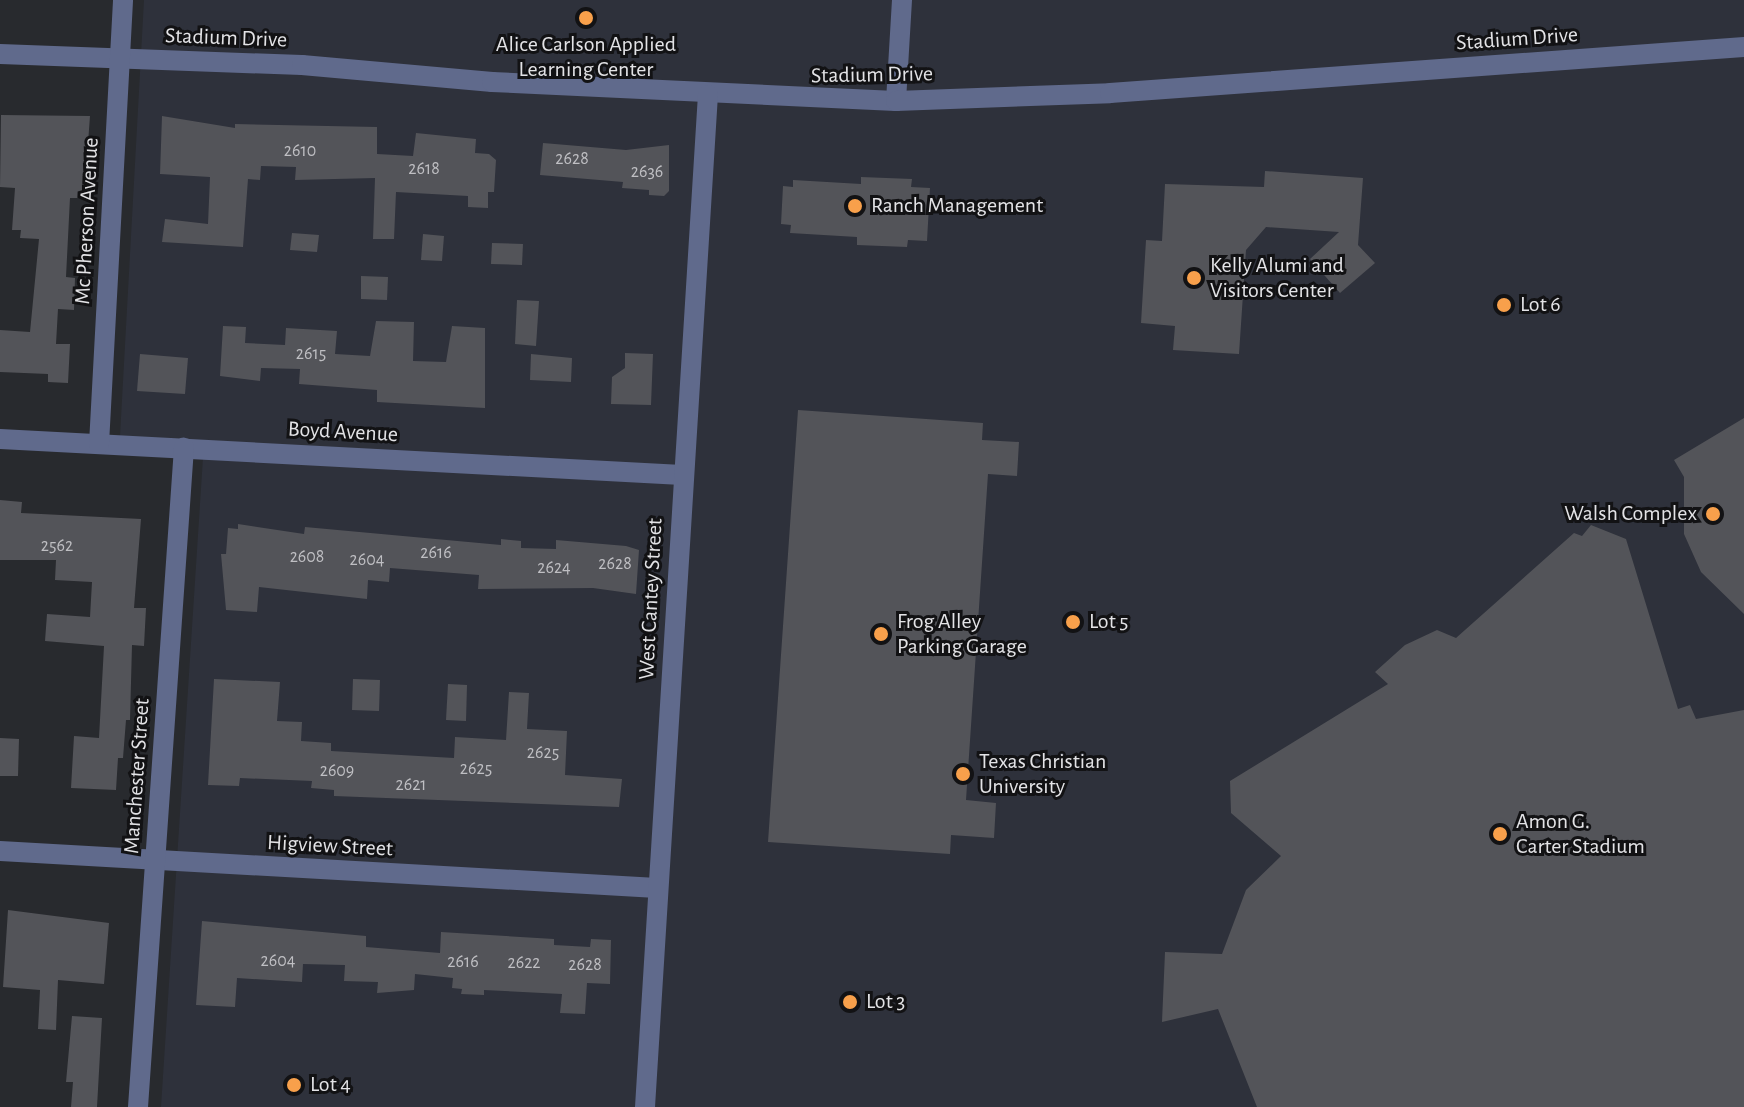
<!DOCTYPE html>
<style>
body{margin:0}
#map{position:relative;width:1744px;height:1107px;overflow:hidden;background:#282a2e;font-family:"Alegreya Sans",sans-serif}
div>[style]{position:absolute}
.built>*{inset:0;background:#2e313b}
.building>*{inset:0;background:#535459}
.minor>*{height:20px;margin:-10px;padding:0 10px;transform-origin:10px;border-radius:10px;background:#606a8c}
.tertiary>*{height:20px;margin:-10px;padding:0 10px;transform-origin:10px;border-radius:10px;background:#606a8c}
.dots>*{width:22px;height:22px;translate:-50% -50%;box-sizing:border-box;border:4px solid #121214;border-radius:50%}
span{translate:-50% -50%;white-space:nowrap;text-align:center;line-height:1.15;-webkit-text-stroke:6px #121214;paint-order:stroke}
.number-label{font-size:18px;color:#bfbfc3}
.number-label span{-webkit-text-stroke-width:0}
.street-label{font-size:22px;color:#e3e3e6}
.poi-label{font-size:22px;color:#e3e3e6}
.left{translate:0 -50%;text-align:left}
.right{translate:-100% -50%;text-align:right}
</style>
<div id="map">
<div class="built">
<i style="clip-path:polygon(144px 0,1744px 0,1744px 1107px,161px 1107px,204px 442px,120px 436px)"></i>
</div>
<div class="building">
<i style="clip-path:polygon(1px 115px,90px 116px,84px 198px,70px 198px,66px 277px,75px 278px,74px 310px,58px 309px,56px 344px,70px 344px,68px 383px,48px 382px,48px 374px,0 372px,0 330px,30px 332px,39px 239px,20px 238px,21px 230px,12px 230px,15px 188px,0 187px)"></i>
<i style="clip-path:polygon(162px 116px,235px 128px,235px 124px,377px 127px,377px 154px,413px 156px,416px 133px,476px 139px,475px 153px,489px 154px,496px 160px,494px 192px,488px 192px,488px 208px,468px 207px,468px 196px,396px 192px,394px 239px,373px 239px,375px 178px,295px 180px,296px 167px,261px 166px,260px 180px,248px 179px,243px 247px,162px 242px,165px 219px,208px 224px,210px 177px,160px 174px)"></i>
<i style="clip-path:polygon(543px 143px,626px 150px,669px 145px,669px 191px,664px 196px,649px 195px,649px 190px,622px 188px,623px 182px,540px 175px)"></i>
<i style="clip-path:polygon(1265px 171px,1363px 178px,1358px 245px,1375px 263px,1340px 293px,1310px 259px,1339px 232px,1266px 227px,1246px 250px,1239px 354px,1173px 350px,1175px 326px,1141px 323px,1146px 240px,1162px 241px,1165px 184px,1264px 187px)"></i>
<i style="clip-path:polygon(861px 177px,912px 179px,911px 187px,930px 188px,927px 241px,908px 240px,907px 247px,857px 245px,857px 237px,790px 233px,791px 225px,781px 224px,783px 186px,793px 187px,793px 180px,861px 184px)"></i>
<i style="clip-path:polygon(292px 233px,319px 235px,317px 252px,290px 250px)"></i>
<i style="clip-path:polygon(423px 234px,444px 236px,442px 261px,421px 260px)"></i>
<i style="clip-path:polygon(492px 243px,523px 244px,522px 265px,491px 264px)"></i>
<i style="clip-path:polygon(361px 276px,388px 277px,387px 300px,361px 299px)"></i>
<i style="clip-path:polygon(517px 300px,539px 301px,536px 346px,515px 344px)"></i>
<i style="clip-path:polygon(376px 321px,414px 322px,413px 361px,446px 362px,452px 326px,485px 328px,485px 408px,377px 402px,377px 390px,299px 384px,300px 369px,261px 368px,260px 381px,220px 376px,223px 326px,246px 327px,245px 343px,285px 345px,286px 328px,337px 331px,335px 354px,370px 356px)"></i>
<i style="clip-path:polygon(625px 353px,653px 354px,651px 405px,611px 404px,612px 377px,625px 368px)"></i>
<i style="clip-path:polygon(140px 354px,188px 358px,185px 394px,137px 391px)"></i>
<i style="clip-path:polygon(531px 354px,572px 358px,571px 382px,530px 380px)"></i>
<i style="clip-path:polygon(798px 410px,983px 423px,982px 440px,1019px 442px,1017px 476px,988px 474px,966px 800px,996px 803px,994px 838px,951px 835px,950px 854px,768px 842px)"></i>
<i style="clip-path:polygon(1744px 418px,1744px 614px,1701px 572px,1684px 534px,1684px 477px,1674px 460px)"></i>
<i style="clip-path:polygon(0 500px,22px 502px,21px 513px,141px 519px,134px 608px,146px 608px,144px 646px,132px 645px,130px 720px,126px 720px,123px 758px,118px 758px,116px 790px,71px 788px,74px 736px,99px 738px,104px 646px,45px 641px,47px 614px,90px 617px,92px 582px,55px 580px,56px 560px,0 560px)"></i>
<i style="clip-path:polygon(238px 524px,304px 534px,305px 527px,501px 545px,501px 539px,521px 541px,521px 548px,556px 549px,556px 540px,626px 546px,639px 550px,636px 594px,593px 588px,478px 589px,479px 575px,390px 568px,389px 582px,368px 580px,367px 599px,259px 587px,257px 612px,226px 610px,221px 554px,226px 554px,228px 528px,238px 529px)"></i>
<i style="clip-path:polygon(1591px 525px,1626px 539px,1678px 709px,1690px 705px,1696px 719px,1744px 710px,1744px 1107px,1257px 1107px,1218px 1009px,1162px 1022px,1165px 952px,1222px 954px,1246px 890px,1281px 856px,1231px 813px,1230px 781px,1388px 684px,1375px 672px,1405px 645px,1437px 630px,1456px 638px,1574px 533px,1582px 536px)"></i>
<i style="clip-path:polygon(214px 679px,280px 682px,277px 721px,302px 722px,301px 741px,331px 743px,331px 751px,454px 758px,455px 737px,506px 740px,509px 692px,529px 693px,527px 729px,567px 731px,565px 775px,622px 779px,619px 807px,334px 796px,334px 790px,311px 788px,312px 781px,240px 778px,239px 786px,208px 785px)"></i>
<i style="clip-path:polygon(353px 679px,380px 680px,379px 711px,352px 710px)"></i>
<i style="clip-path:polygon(448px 684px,467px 685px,466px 721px,446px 720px)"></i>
<i style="clip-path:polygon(0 738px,19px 739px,18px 776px,0 776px)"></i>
<i style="clip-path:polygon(8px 910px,109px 923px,104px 984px,58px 980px,56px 1030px,38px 1029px,40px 990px,3px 987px)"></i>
<i style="clip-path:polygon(202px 921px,366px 936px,366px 947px,440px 953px,441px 932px,554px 939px,554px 945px,590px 947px,591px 939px,611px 940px,610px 984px,587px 983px,585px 1014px,560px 1013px,562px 994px,484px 990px,484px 995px,461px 994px,462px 989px,452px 988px,453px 978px,415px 974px,414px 990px,377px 993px,378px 982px,344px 981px,345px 965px,303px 964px,302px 982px,237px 978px,235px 1007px,196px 1005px)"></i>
<i style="clip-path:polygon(72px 1016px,102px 1018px,97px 1107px,71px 1107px,73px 1082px,66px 1082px)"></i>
</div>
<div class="minor">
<i style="left:0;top:54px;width:302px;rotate:2.1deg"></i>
<i style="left:302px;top:65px;width:191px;rotate:5.1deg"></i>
<i style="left:492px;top:82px;width:404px;rotate:2.7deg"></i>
<i style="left:896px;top:101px;width:101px;rotate:-86.6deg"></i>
<i style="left:0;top:439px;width:683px;rotate:3.02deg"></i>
<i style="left:99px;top:444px;width:445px;rotate:-86.9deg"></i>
<i style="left:0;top:851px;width:658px;rotate:3.22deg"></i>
<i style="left:138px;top:1107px;width:661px;rotate:-86.01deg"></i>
<i style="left:645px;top:1107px;width:1014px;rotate:-86.44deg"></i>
</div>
<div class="tertiary">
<i style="left:896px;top:101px;width:214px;rotate:-2.1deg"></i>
<i style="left:1110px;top:93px;width:636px;rotate:-4.15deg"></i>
</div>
<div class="dots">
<i style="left:586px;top:18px;background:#f8a04b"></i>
<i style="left:855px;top:206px;background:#f8a04b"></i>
<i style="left:1194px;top:278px;background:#f8a04b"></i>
<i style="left:1504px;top:305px;background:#f8a04b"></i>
<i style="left:1713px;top:514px;background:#f8a04b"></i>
<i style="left:1073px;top:622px;background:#f8a04b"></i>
<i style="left:881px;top:634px;background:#f8a04b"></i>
<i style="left:963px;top:774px;background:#f8a04b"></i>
<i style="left:1500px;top:834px;background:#f8a04b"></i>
<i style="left:850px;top:1002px;background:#f8a04b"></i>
<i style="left:294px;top:1085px;background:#f8a04b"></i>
</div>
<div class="number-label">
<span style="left:300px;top:151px">2610</span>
<span style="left:572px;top:159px">2628</span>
<span style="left:424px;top:169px">2618</span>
<span style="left:647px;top:172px">2636</span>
<span style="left:311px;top:354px">2615</span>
<span style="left:57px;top:546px">2562</span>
<span style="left:436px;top:553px">2616</span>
<span style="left:307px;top:557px">2608</span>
<span style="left:367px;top:560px">2604</span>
<span style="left:615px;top:564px">2628</span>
<span style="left:554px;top:568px">2624</span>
<span style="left:543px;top:753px">2625</span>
<span style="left:476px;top:769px">2625</span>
<span style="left:337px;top:771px">2609</span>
<span style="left:411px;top:785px">2621</span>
<span style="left:278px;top:961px">2604</span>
<span style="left:463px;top:962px">2616</span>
<span style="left:524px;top:963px">2622</span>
<span style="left:585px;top:965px">2628</span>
</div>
<div class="street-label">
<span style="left:226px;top:38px;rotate:2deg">Stadium Drive</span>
<span style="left:1517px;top:39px;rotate:-4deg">Stadium Drive</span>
<span style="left:872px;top:75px;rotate:-1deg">Stadium Drive</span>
<span style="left:87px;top:221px;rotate:-87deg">Mc Pherson Avenue</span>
<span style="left:343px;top:432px;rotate:3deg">Boyd Avenue</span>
<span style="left:651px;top:599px;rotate:-87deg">West Cantey Street</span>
<span style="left:137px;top:776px;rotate:-86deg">Manchester Street</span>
<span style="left:330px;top:846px;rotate:3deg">Higview Street</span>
</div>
<div class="poi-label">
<span style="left:586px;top:57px">Alice Carlson Applied<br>Learning Center</span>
<span class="left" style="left:871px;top:206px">Ranch Management</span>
<span class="left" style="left:1210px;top:278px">Kelly Alumi and<br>Visitors Center</span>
<span class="left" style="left:1520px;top:305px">Lot 6</span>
<span class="right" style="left:1697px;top:514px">Walsh Complex</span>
<span class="left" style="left:897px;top:634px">Frog Alley<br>Parking Garage</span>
<span class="left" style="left:1089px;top:622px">Lot 5</span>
<span class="left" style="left:979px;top:774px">Texas Christian<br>University</span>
<span class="left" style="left:1516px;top:834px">Amon G.<br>Carter Stadium</span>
<span class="left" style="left:866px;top:1002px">Lot 3</span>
<span class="left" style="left:310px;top:1085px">Lot 4</span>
</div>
</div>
